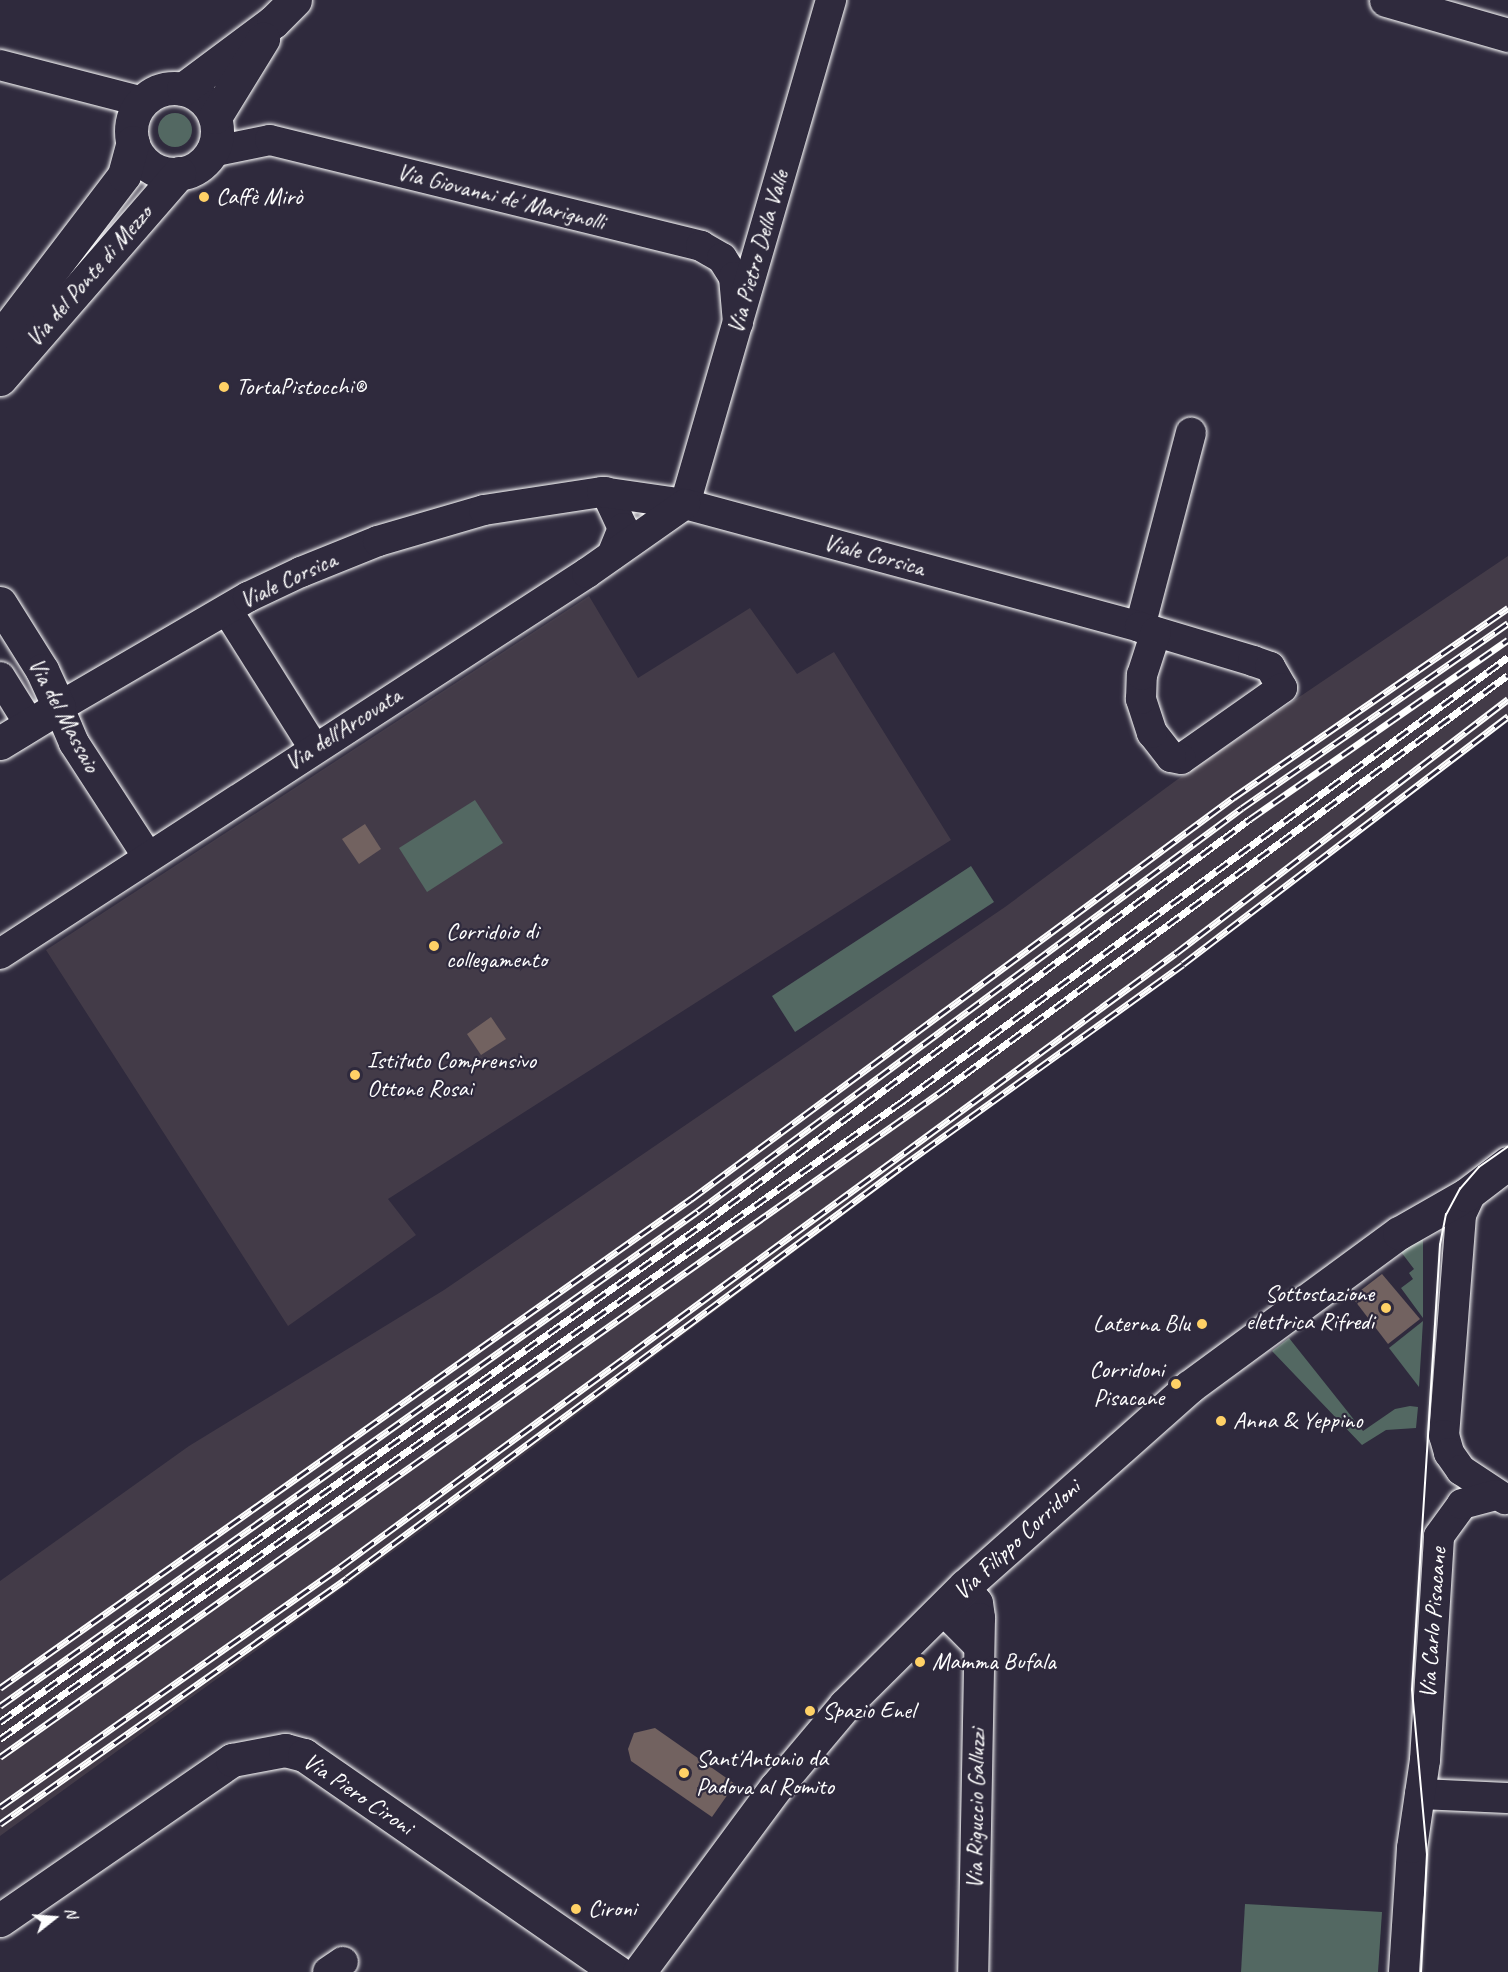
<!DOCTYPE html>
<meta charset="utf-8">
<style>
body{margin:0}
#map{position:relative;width:1508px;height:1972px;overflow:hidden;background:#2f2a3d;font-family:Caveat,sans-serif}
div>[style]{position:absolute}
.built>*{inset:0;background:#433b48}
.green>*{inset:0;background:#536862}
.round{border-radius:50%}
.building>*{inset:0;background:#726260}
.roads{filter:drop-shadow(0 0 2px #fff) drop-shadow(0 0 2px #fff)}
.street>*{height:30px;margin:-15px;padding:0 15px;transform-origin:15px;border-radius:15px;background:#2f2a3d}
.secondary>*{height:33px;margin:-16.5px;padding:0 16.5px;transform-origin:16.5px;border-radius:16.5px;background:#2f2a3d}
.secondary>.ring{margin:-16.5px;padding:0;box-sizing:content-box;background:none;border:33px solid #2f2a3d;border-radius:50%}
.tram>*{height:1.5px;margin:-0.75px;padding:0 0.75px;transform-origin:0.75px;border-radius:0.75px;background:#fff}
.rail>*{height:7px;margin-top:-3.5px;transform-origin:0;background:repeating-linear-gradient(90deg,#2f2a3d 0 14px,#fff 0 28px);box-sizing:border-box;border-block:2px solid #fff}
.dots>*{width:16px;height:16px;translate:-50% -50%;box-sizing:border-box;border:3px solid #2f2a3d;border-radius:50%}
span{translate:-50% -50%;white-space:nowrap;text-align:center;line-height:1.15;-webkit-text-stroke:4.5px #2f2a3d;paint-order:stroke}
.poi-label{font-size:24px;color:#fff}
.left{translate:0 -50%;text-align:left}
.right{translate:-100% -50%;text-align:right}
.street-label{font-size:24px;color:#fff}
.north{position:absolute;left:24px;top:1888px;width:60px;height:60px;-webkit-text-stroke:4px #2f2a3d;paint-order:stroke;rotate:73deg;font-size:16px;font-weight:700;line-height:24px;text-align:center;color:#fff}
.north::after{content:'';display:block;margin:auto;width:21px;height:27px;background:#fff;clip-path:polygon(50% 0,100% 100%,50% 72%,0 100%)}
</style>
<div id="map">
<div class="built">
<i style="clip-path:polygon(1508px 556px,1508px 718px,432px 1523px,0 1836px,0 1581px,189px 1446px,444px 1290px,1005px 907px,1178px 779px)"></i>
<i style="clip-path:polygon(589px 596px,638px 678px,750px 608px,797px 674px,834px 652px,951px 840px,388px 1199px,416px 1235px,288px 1326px,46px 950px)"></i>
</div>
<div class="green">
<i class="round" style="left:158px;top:113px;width:34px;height:34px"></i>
<i style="clip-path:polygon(475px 800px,503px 843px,427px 892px,399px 848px)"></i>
<i style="clip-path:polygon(971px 866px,994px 902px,795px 1032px,772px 996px)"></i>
<i style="clip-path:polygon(1423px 1229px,1423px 1318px,1401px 1288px,1413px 1279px,1409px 1273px,1414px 1269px,1398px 1248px)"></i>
<i style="clip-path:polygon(1423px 1321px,1419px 1387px,1389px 1348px)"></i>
<i style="clip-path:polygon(1289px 1338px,1363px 1431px,1395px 1409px,1410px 1406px,1418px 1407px,1416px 1428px,1386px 1430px,1362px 1445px,1272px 1351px)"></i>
<i style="clip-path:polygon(1245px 1904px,1382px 1912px,1378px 1972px,1241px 1972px)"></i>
</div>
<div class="building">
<i style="clip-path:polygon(365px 824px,381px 849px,359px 864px,342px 839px)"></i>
<i style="clip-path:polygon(491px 1017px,506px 1039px,481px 1055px,467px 1034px)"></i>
<i style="clip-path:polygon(1382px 1274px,1420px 1319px,1388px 1344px,1352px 1297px)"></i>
<i style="clip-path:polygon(655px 1728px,735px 1784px,712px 1817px,631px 1761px,628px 1749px,634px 1733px)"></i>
</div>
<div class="roads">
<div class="street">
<i style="left:0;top:65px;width:148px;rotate:14.5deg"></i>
<i style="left:211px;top:152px;width:60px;rotate:-11.5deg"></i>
<i style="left:270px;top:140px;width:444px;rotate:13.8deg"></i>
<i style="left:701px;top:246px;width:24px;rotate:30deg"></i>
<i style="left:722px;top:258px;width:22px;rotate:58deg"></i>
<i style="left:734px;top:277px;width:46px;rotate:85deg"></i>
<i style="left:606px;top:492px;width:40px;rotate:65deg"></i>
<i style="left:623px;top:528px;width:29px;rotate:112deg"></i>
<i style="left:685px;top:504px;width:525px;rotate:-73.84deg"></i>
<i style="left:227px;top:610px;width:163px;rotate:57.8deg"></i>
<i style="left:1140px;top:627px;width:201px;rotate:-75.3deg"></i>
<i style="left:0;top:677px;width:57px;rotate:58deg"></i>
<i style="left:148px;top:857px;width:136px;rotate:-123deg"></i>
<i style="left:74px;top:743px;width:39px;rotate:-113deg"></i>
<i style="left:59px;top:707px;width:219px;rotate:-30.2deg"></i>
<i style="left:248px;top:597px;width:59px;rotate:-25.3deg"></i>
<i style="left:301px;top:572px;width:83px;rotate:-21.9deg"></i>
<i style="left:378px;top:541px;width:110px;rotate:-16.3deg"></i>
<i style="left:484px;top:510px;width:119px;rotate:-8.7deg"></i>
<i style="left:602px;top:492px;width:84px;rotate:8.2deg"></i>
<i style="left:685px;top:504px;width:471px;rotate:15.1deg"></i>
<i style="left:1140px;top:627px;width:118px;rotate:16.7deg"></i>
<i style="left:1253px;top:661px;width:18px;rotate:19deg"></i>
<i style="left:1270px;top:667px;width:24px;rotate:60deg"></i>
<i style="left:1282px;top:688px;width:123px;rotate:144.9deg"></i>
<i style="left:1181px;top:759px;width:10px;rotate:-169deg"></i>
<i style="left:1171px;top:757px;width:31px;rotate:-128deg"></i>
<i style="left:1152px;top:733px;width:36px;rotate:-108deg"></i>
<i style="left:1141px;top:699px;width:24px;rotate:-88deg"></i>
<i style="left:1142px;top:675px;width:45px;rotate:-72deg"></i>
<i style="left:0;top:954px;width:700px;rotate:-32.99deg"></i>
<i style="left:587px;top:573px;width:120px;rotate:-35.1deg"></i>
<i style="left:1472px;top:1191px;width:26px;rotate:115deg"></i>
<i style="left:1461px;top:1215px;width:221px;rotate:94.4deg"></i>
<i style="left:1444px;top:1435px;width:19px;rotate:74deg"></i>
<i style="left:1449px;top:1453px;width:21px;rotate:55deg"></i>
<i style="left:1461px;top:1470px;width:53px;rotate:33.4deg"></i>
<i style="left:965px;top:1586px;width:21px;rotate:53deg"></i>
<i style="left:978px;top:1603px;width:15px;rotate:82deg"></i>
<i style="left:980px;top:1618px;width:354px;rotate:91.1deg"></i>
<i style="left:942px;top:1609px;width:52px;rotate:45deg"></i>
<i style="left:1420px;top:1794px;width:88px;rotate:2.6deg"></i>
<i style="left:328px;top:1972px;width:18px;rotate:-34deg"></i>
<i style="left:1404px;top:1972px;width:124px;rotate:-86.3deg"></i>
<i style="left:1412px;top:1848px;width:89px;rotate:-81.6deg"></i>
<i style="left:1425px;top:1760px;width:224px;rotate:-86.4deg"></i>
<i style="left:1439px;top:1536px;width:39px;rotate:-54deg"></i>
<i style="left:1462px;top:1504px;width:35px;rotate:-15deg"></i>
</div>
<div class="secondary">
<i style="left:1386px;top:0;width:127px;rotate:16deg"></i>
<i class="ring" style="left:131px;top:88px;width:53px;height:53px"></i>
<i style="left:183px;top:89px;width:112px;rotate:-36.7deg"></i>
<i style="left:273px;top:22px;width:31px;rotate:-45deg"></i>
<i style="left:215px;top:117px;width:92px;rotate:-58.4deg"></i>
<i style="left:0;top:338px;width:205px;rotate:-52.7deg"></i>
<i style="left:124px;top:175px;width:34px;rotate:-75deg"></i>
<i style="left:0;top:379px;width:273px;rotate:-49deg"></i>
<i style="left:0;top:603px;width:79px;rotate:57.9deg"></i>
<i style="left:42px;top:670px;width:41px;rotate:65.3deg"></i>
<i style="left:59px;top:707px;width:69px;rotate:148.6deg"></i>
<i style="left:0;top:1920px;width:282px;rotate:-34.6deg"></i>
<i style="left:232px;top:1760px;width:54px;rotate:-10.7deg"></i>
<i style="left:285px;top:1750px;width:20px;rotate:15deg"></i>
<i style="left:304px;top:1755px;width:381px;rotate:34.7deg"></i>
<i style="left:639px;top:1972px;width:230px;rotate:-53.5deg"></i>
<i style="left:776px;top:1787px;width:107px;rotate:-49.9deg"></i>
<i style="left:845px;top:1705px;width:169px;rotate:-44.8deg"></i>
<i style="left:965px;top:1586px;width:300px;rotate:-41.6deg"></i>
<i style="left:1189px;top:1387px;width:260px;rotate:-36.3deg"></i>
<i style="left:1399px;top:1233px;width:77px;rotate:-29.6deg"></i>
<i style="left:1466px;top:1195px;width:53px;rotate:-37.3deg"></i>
</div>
</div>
<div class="tram">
<i style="left:1421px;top:1972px;width:117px;rotate:-87.1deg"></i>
<i style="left:1427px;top:1855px;width:166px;rotate:-95.2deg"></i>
<i style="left:1412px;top:1690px;width:446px;rotate:-86.4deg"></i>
<i style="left:1440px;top:1245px;width:31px;rotate:-79deg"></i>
<i style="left:1446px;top:1215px;width:30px;rotate:-62deg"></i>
<i style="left:1460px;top:1189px;width:29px;rotate:-49deg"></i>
<i style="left:1479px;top:1167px;width:35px;rotate:-35deg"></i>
</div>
<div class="rail">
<i style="left:0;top:1688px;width:847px;rotate:-35.29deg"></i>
<i style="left:691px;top:1199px;width:676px;rotate:-36.51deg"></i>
<i style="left:1234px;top:797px;width:333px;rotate:-34.6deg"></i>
<i style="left:0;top:1706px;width:856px;rotate:-35.34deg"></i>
<i style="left:698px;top:1211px;width:677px;rotate:-36.53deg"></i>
<i style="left:1242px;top:808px;width:324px;rotate:-34.8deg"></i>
<i style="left:0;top:1722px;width:865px;rotate:-35.31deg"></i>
<i style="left:706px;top:1222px;width:677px;rotate:-36.53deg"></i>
<i style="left:1250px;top:819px;width:314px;rotate:-34.8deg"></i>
<i style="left:0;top:1739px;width:1102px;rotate:-35.25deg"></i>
<i style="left:900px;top:1103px;width:754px;rotate:-36.26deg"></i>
<i style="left:0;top:1757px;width:1154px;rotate:-35.26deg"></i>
<i style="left:942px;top:1091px;width:702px;rotate:-36.32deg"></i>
<i style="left:0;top:1807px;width:416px;rotate:-35.2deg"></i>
<i style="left:340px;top:1567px;width:1037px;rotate:-36.3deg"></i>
<i style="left:1176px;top:953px;width:418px;rotate:-37.4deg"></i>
<i style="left:0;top:1824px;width:425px;rotate:-35.3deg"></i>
<i style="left:347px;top:1578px;width:690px;rotate:-36.57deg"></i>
<i style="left:901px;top:1167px;width:347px;rotate:-35.7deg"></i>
<i style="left:1183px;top:964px;width:409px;rotate:-37.3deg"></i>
</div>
<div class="dots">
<i style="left:204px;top:197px;background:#ffd166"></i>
<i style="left:224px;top:387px;background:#ffd166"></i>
<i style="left:434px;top:946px;background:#ffd166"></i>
<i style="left:355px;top:1075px;background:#ffd166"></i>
<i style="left:1386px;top:1308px;background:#ffd166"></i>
<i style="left:1202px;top:1324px;background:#ffd166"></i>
<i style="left:1176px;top:1384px;background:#ffd166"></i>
<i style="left:1221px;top:1421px;background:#ffd166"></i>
<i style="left:920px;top:1662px;background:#ffd166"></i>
<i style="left:810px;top:1711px;background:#ffd166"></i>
<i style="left:684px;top:1773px;background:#ffd166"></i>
<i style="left:576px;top:1909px;background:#ffd166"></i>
</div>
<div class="poi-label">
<span class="left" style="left:216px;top:197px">Caffè Mirò</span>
<span class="left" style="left:236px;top:387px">TortaPistocchi®</span>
<span class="left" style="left:446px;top:946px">Corridoio di<br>collegamento</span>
<span class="left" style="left:367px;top:1075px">Istituto Comprensivo<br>Ottone Rosai</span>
<span class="right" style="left:1374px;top:1308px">Sottostazione<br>elettrica Rifredi</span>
<span class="right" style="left:1190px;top:1324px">Laterna Blu</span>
<span class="right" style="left:1164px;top:1384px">Corridoni<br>Pisacane</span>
<span class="left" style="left:1233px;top:1421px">Anna &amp; Yeppino</span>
<span class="left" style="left:932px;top:1662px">Mamma Bufala</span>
<span class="left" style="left:822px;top:1711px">Spazio Enel</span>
<span class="left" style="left:696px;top:1773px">Sant'Antonio da<br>Padova al Romito</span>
<span class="left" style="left:588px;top:1909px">Cironi</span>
</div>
<div class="street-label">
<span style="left:501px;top:197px;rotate:14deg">Via Giovanni de' Marignolli</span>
<span style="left:758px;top:252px;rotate:-74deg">Via Pietro Della Valle</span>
<span style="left:89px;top:276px;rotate:-49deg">Via del Ponte di Mezzo</span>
<span style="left:874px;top:555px;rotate:15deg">Viale Corsica</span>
<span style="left:288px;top:580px;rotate:-25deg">Viale Corsica</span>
<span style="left:64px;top:715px;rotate:62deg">Via del Massaio</span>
<span style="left:343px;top:729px;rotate:-33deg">Via dell'Arcovata</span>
<span style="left:1017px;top:1540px;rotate:-43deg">Via Filippo Corridoni</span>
<span style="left:1433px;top:1623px;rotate:-86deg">Via Carlo Pisacane</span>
<span style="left:358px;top:1794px;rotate:34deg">Via Piero Cironi</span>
<span style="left:976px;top:1809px;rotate:-89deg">Via Riguccio Galluzzi</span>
</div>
<div class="north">N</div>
</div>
